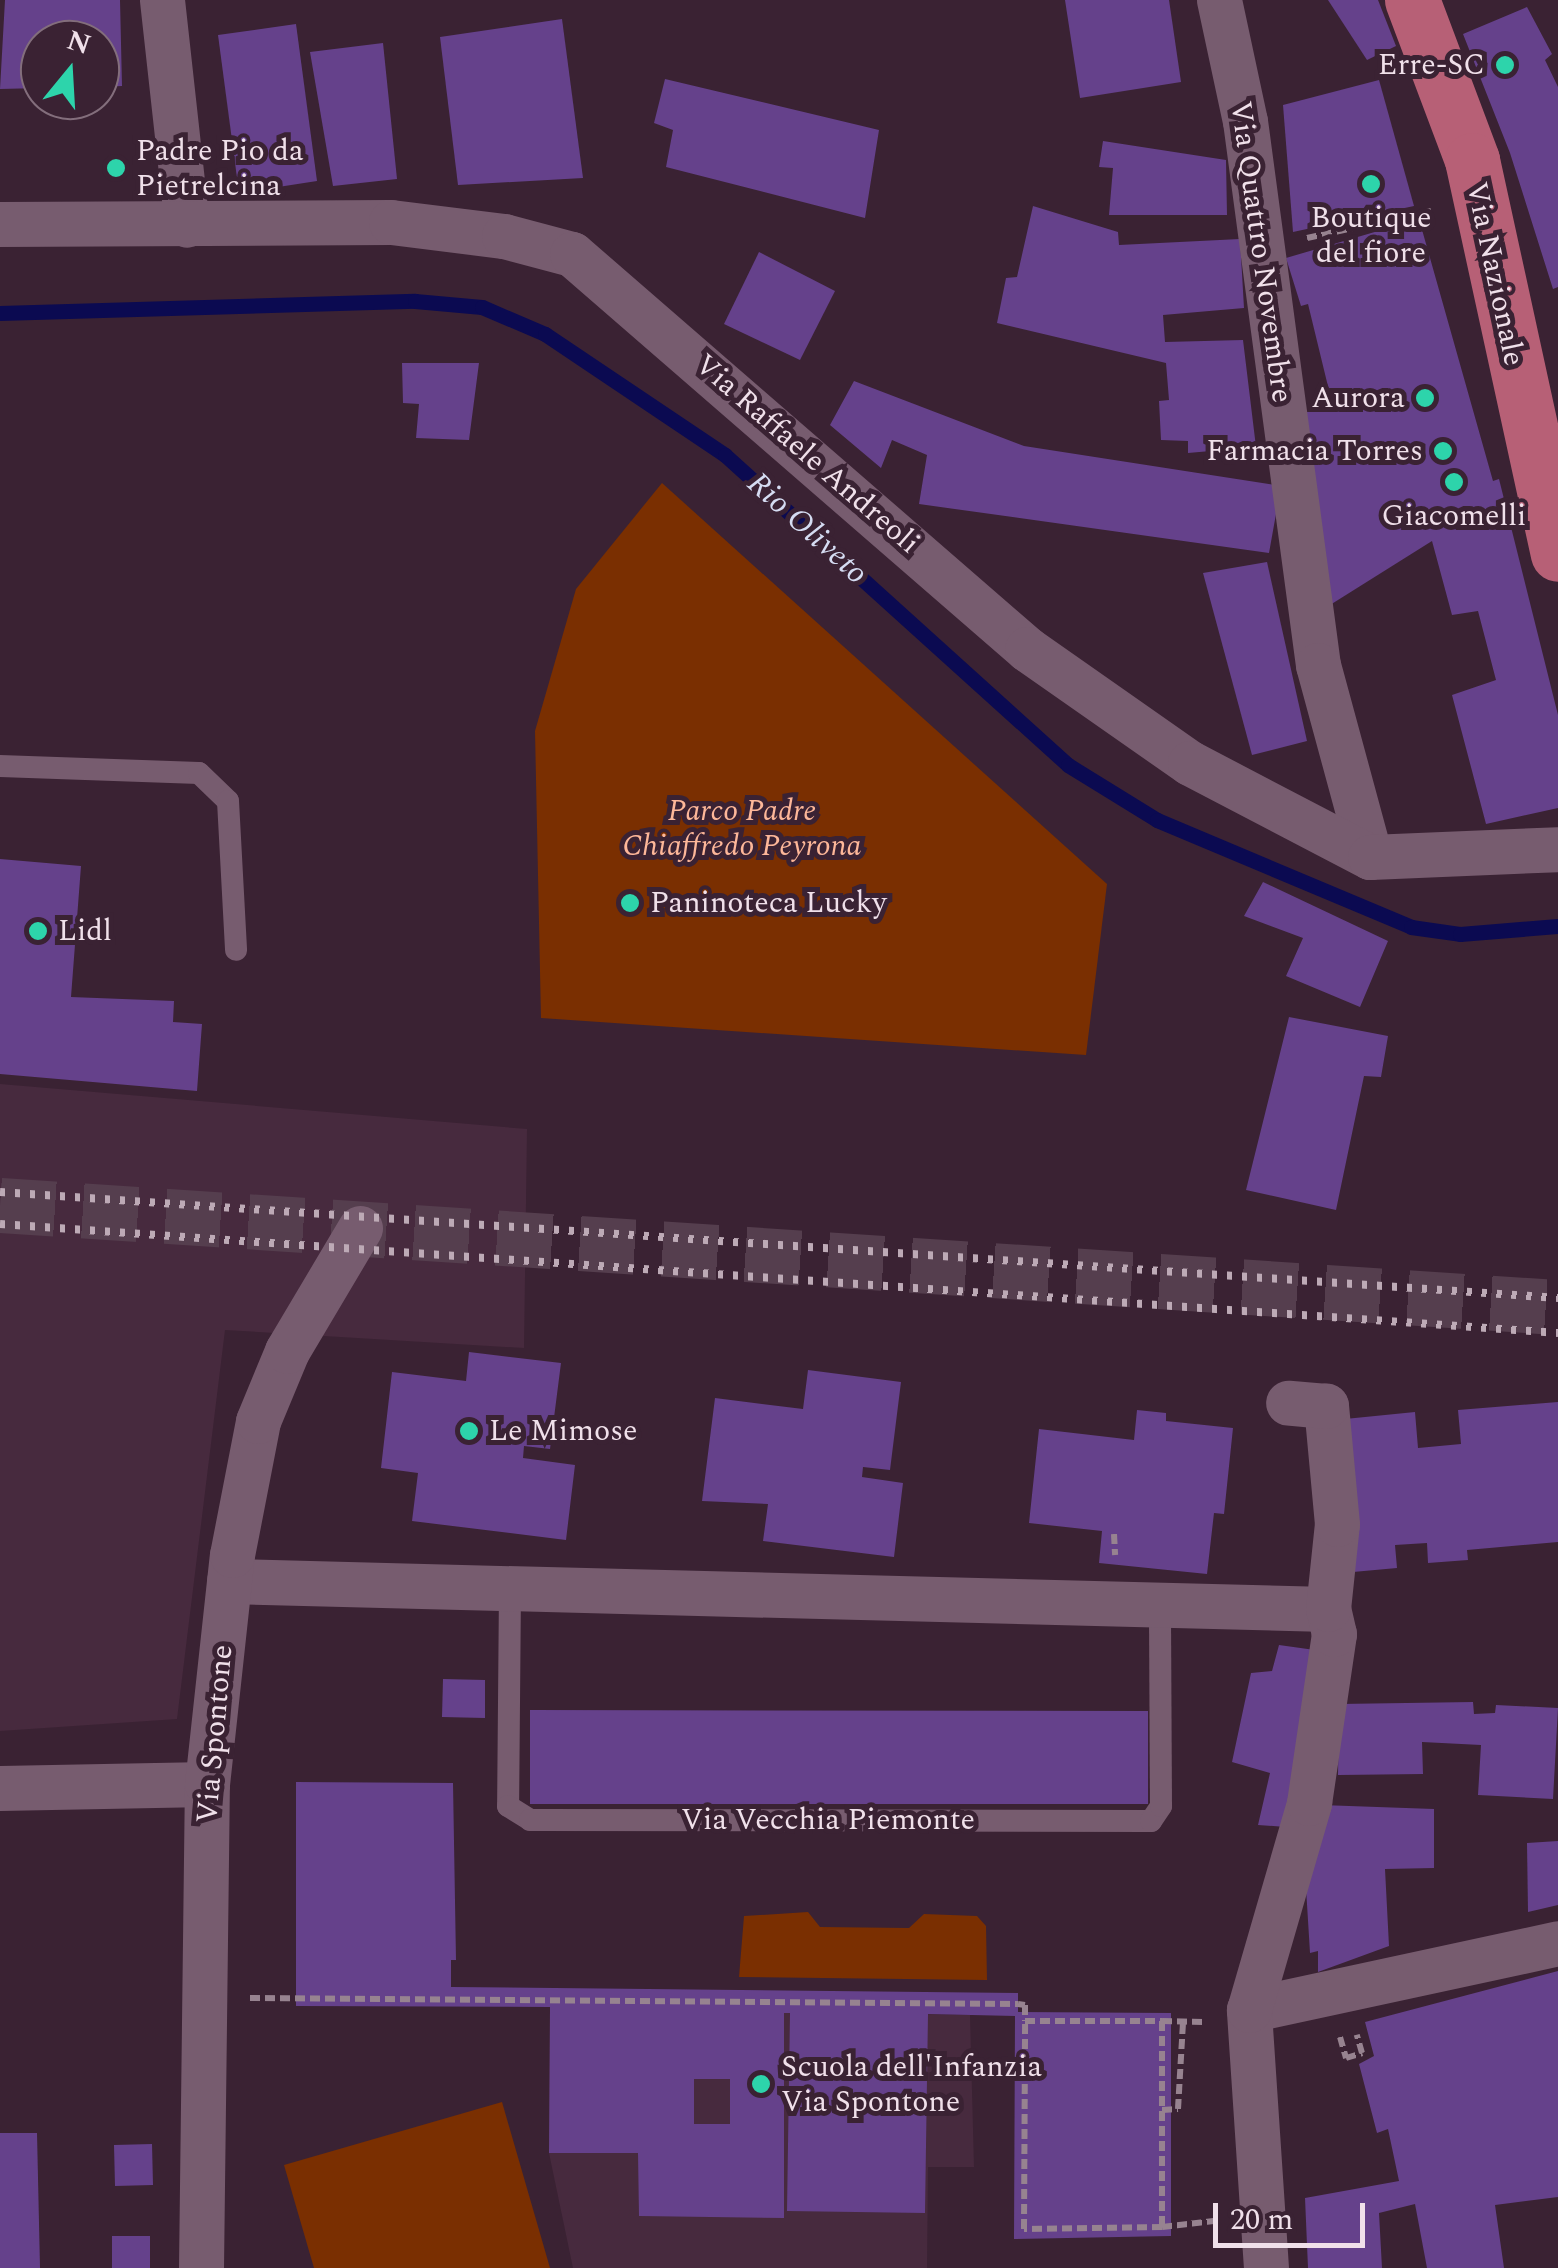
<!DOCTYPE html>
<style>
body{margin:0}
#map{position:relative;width:1558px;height:2268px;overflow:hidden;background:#3a2233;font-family:Spectral,serif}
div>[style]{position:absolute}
.built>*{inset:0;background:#472a3e}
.green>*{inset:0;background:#7a2f01}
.stream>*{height:15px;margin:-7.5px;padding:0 7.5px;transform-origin:7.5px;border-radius:7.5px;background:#0b0a51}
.building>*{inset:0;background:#65418b}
.secondary-tunnel>*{height:55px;margin-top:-27.5px;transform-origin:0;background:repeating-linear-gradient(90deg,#553e4e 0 55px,transparent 0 83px)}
.path>*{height:6px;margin-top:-3px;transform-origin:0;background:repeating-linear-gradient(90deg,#978390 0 10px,transparent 0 15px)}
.lane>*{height:22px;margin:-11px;padding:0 11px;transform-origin:11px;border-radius:11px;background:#775c6f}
.street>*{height:45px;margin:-22.5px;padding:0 22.5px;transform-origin:22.5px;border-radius:22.5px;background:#775c6f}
.primary>*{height:55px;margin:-27.5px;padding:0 27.5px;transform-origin:27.5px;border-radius:27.5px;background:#b76076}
.rail>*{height:8px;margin-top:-4px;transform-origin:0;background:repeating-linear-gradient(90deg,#bdaab6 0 5px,transparent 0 15px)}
.dots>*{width:28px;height:28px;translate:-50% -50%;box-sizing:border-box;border:5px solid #3a2233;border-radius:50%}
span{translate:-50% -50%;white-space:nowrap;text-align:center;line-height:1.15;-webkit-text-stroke:10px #3a2233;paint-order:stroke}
.poi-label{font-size:30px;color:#f0e0ea}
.right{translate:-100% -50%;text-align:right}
.left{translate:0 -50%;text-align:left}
.street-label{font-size:30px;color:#f0e0ea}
.park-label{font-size:30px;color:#fdb799;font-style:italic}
.water-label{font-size:32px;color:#d5dcf2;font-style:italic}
.north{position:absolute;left:20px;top:20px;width:100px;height:100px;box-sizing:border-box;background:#3a2233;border:2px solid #836e7c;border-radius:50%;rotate:18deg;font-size:28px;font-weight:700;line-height:40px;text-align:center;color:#f0e0ea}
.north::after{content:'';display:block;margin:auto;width:35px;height:45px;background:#2dd4ab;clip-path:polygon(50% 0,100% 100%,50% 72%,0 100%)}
.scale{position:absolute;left:1213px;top:2203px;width:152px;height:45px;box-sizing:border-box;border:5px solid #f0e0ea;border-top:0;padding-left:12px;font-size:30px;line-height:35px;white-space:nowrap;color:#f0e0ea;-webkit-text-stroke:8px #3a2233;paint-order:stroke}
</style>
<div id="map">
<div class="built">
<i style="clip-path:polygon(0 1084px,527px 1129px,524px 1348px,225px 1330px,177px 1719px,0 1731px)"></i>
<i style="clip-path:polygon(550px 2007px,970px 2015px,974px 2167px,928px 2167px,927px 2268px,573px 2268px,549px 2153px)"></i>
</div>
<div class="green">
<i style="clip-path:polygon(662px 483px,1107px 884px,1086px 1055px,541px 1018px,535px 731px,576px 589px)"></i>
<i style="clip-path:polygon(808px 1912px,820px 1927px,909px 1928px,924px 1914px,977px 1916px,986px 1926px,987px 1980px,739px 1977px,744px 1916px)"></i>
<i style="clip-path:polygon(502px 2102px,550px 2268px,314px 2268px,284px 2165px)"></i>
</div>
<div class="stream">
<i style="left:0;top:313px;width:415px;rotate:-1.7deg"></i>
<i style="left:415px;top:301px;width:67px;rotate:5.1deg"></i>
<i style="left:482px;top:307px;width:69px;rotate:23.2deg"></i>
<i style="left:545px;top:334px;width:217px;rotate:33.9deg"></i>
<i style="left:725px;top:455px;width:462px;rotate:42.1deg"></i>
<i style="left:1068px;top:765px;width:105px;rotate:31.7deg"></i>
<i style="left:1157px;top:820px;width:276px;rotate:22.8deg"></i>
<i style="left:1411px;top:927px;width:49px;rotate:8.1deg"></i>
<i style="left:1460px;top:934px;width:98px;rotate:-4.7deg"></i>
</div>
<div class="building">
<i style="clip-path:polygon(5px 0,120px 0,122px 86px,100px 87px,100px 40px,40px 40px,40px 88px,0 89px)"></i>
<i style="clip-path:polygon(1065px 0,1169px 0,1181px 82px,1080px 98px)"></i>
<i style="clip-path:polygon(1328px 0,1378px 0,1396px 46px,1367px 60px)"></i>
<i style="clip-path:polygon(1527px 7px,1552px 54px,1545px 60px,1558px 87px,1558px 287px,1553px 289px,1510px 153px,1463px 34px)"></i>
<i style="clip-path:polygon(562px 19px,583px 178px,458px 185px,440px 37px)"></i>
<i style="clip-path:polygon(296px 24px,317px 181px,239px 193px,218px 35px)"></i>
<i style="clip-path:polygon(383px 43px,397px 179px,333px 186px,310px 52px)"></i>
<i style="clip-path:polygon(665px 79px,879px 130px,865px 218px,666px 167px,673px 130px,654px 123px)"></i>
<i style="clip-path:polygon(1379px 80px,1414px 206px,1293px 232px,1283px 105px)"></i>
<i style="clip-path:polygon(1103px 141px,1226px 160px,1227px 215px,1109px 215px,1113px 168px,1099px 167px)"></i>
<i style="clip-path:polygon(1033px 206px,1118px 232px,1119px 245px,1240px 239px,1244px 308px,1163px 315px,1165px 342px,1243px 340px,1256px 447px,1188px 453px,1188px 441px,1161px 440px,1159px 401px,1169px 400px,1166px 363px,997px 323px,1006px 278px,1017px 277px)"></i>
<i style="clip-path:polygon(1419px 219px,1493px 481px,1499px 479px,1558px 715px,1558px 808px,1486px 824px,1452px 695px,1496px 680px,1478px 611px,1452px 615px,1432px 541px,1330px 605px,1300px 413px,1333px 407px,1308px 304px,1301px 306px,1286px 258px)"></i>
<i style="clip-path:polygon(759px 252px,835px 291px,800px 360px,724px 324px)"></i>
<i style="clip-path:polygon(402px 363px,479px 363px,469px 440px,416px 438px,419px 404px,403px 403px)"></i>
<i style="clip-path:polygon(854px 381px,1024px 446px,1281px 486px,1269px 553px,919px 504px,927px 455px,892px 440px,881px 468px,830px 425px)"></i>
<i style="clip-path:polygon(1267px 562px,1307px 741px,1252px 755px,1203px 573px)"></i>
<i style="clip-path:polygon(0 859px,81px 866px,71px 997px,174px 1001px,173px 1022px,202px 1024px,197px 1091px,0 1074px)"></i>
<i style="clip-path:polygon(1263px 882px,1388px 941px,1360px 1007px,1286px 976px,1303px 938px,1244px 916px)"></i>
<i style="clip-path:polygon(1289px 1017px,1388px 1036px,1381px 1077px,1364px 1076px,1336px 1210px,1246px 1190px)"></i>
<i style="clip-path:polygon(469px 1352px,561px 1363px,550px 1449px,524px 1446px,523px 1458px,575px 1465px,566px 1540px,412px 1521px,418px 1473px,381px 1468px,392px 1372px,466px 1381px)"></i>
<i style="clip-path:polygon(808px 1370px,901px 1382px,890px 1470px,863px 1467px,862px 1477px,903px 1483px,894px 1557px,763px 1541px,768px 1504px,702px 1501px,715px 1398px,803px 1409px)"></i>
<i style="clip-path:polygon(1558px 1402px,1558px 1542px,1467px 1550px,1468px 1560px,1428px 1563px,1427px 1543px,1395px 1545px,1397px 1568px,1353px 1572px,1345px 1419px,1415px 1412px,1418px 1448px,1461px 1444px,1458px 1410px)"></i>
<i style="clip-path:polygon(1137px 1410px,1166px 1413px,1166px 1421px,1233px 1428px,1224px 1514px,1214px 1513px,1207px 1574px,1099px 1563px,1102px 1531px,1029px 1523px,1039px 1429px,1134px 1440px)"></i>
<i style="clip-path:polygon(1279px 1645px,1322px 1651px,1286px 1827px,1258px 1825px,1270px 1773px,1232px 1762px,1251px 1673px,1272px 1671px)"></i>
<i style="clip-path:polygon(443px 1679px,485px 1680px,485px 1718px,442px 1717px)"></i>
<i style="clip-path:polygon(1473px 1702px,1474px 1714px,1495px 1713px,1496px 1705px,1558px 1708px,1553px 1799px,1478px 1795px,1481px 1745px,1422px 1742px,1423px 1774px,1338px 1775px,1339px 1704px)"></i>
<i style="clip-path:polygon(530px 1710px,1148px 1711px,1148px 1804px,530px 1804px)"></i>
<i style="clip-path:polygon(evenodd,296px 1782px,453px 1783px,456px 1960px,451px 1960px,451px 1987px,1018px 1993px,1018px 2012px,1171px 2013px,1171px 2236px,1014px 2239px,1015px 2016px,928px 2014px,925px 2213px,787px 2211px,790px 2013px,784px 2013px,784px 2218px,639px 2216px,638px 2153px,549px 2153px,550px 2007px,296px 2006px,296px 1782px,694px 2079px,730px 2079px,730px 2124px,694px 2124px,694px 2079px)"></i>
<i style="clip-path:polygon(1321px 1805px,1434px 1809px,1434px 1868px,1385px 1869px,1389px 1946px,1318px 1972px,1318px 1951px,1310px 1953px,1306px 1888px)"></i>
<i style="clip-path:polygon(1558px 1841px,1558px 1905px,1528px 1912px,1527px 1843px)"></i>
<i style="clip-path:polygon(1558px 1971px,1558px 2197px,1495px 2205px,1504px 2268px,1427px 2268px,1415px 2204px,1379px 2213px,1382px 2268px,1308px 2268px,1305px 2198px,1399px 2181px,1388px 2129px,1377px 2133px,1359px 2064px,1374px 2056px,1365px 2022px)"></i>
<i style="clip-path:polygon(0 2133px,37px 2133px,40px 2268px,0 2268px)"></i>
<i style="clip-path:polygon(152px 2144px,153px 2185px,115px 2186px,114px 2145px)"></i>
<i style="clip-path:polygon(112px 2236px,150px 2236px,150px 2268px,112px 2268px)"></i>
</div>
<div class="secondary-tunnel">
<i style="left:0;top:1205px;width:1561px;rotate:3.75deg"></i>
</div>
<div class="path">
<i style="left:1307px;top:238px;width:127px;rotate:-12.3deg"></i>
<i style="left:1114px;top:1534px;width:21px;rotate:87deg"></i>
<i style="left:250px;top:1998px;width:768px;rotate:0.45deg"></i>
<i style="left:1018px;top:2004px;width:7px;rotate:8deg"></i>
<i style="left:1025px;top:2005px;width:16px;rotate:90deg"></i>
<i style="left:1025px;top:2021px;width:137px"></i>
<i style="left:1162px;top:2021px;width:206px;rotate:90deg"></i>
<i style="left:1162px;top:2227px;width:138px;rotate:179.2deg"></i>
<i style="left:1024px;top:2229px;width:208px;rotate:-89.7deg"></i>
<i style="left:1162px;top:2021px;width:41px;rotate:1.4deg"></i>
<i style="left:1340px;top:2037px;width:22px;rotate:74deg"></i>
<i style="left:1346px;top:2058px;width:17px;rotate:-17deg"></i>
<i style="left:1362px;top:2053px;width:19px;rotate:-106deg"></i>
<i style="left:1162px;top:2110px;width:16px;rotate:-4deg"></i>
<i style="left:1178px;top:2109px;width:87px;rotate:-86.7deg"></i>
<i style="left:1162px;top:2227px;width:52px;rotate:-6.6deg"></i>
</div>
<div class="lane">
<i style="left:0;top:766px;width:199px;rotate:2deg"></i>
<i style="left:199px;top:773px;width:40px;rotate:44deg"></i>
<i style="left:228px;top:801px;width:149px;rotate:86.9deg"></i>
<i style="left:510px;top:1588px;width:218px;rotate:90.5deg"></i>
<i style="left:508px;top:1806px;width:26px;rotate:32deg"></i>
<i style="left:530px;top:1820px;width:621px;rotate:0.09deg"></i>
<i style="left:1151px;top:1821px;width:18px;rotate:-56deg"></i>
<i style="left:1161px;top:1806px;width:201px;rotate:-90.3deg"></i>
</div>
<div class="street">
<i style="left:162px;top:0;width:226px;rotate:83.7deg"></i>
<i style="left:1219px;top:0;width:124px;rotate:77.9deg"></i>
<i style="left:1245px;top:121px;width:549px;rotate:82.36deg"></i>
<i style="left:1318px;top:665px;width:199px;rotate:74.8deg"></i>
<i style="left:0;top:224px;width:391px;rotate:-0.3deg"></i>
<i style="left:391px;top:222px;width:114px;rotate:7.1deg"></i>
<i style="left:504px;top:236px;width:70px;rotate:14.8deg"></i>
<i style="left:572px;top:254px;width:603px;rotate:40.96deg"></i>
<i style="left:1027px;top:649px;width:199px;rotate:35deg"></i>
<i style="left:1190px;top:763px;width:203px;rotate:27.6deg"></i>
<i style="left:1370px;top:857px;width:188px;rotate:-2.4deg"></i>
<i style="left:229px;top:1581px;width:1099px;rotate:1.46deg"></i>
<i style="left:0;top:1788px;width:207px;rotate:-1.1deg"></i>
<i style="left:1249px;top:2010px;width:316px;rotate:-12.2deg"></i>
<i style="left:201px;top:2268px;width:484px;rotate:-89.3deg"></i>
<i style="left:207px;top:1784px;width:230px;rotate:-83.8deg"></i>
<i style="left:232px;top:1555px;width:136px;rotate:-79deg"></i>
<i style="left:258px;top:1421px;width:76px;rotate:-67.5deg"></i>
<i style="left:287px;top:1351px;width:143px;rotate:-59.3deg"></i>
<i style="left:1266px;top:2268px;width:259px;rotate:-93.8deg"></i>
<i style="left:1249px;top:2010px;width:216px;rotate:-73.8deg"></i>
<i style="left:1309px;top:1803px;width:171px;rotate:-81.6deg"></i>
<i style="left:1334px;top:1634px;width:26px;rotate:-103deg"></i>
<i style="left:1328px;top:1609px;width:85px;rotate:-84deg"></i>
<i style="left:1337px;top:1524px;width:119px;rotate:-95.3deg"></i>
<i style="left:1326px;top:1406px;width:38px;rotate:-175deg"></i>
</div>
<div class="primary">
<i style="left:1412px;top:0;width:171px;rotate:69.4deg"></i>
<i style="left:1472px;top:160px;width:403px;rotate:77.7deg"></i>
</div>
<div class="rail">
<i style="left:0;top:1192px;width:1562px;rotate:3.89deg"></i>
<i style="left:0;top:1224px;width:1562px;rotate:4deg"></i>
</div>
<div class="dots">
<i style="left:1505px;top:65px;background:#2dd4ab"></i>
<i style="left:116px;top:168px;background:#2dd4ab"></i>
<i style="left:1371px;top:184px;background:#2dd4ab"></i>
<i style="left:1425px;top:398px;background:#2dd4ab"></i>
<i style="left:1443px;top:451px;background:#2dd4ab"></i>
<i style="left:1454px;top:482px;background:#2dd4ab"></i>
<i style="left:630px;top:903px;background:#2dd4ab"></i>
<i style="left:38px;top:931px;background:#2dd4ab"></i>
<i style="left:469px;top:1431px;background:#2dd4ab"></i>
<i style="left:761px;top:2084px;background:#2dd4ab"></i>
</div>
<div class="poi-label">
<span class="right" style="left:1485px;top:65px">Erre-SC</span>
<span class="left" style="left:136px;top:168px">Padre Pio da<br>Pietrelcina</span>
<span style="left:1371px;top:235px">Boutique<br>del fiore</span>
<span class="right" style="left:1405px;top:398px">Aurora</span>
<span class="right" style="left:1423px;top:451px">Farmacia Torres</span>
<span style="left:1454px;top:516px">Giacomelli</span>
<span class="left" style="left:650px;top:903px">Paninoteca Lucky</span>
<span class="left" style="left:58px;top:931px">Lidl</span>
<span class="left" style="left:489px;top:1431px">Le Mimose</span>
<span class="left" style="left:781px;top:2084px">Scuola dell'Infanzia<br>Via Spontone</span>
</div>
<div class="street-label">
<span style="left:1261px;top:252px;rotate:82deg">Via Quattro Novembre</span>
<span style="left:1495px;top:274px;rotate:78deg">Via Nazionale</span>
<span style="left:807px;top:454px;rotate:41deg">Via Raffaele Andreoli</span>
<span style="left:215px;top:1734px;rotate:-85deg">Via Spontone</span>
<span style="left:828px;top:1820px">Via Vecchia Piemonte</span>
</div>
<div class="park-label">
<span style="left:742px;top:828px">Parco Padre<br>Chiaffredo Peyrona</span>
</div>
<div class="water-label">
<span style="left:807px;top:529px;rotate:42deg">Rio Oliveto</span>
</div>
<div class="north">N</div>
<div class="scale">20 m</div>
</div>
